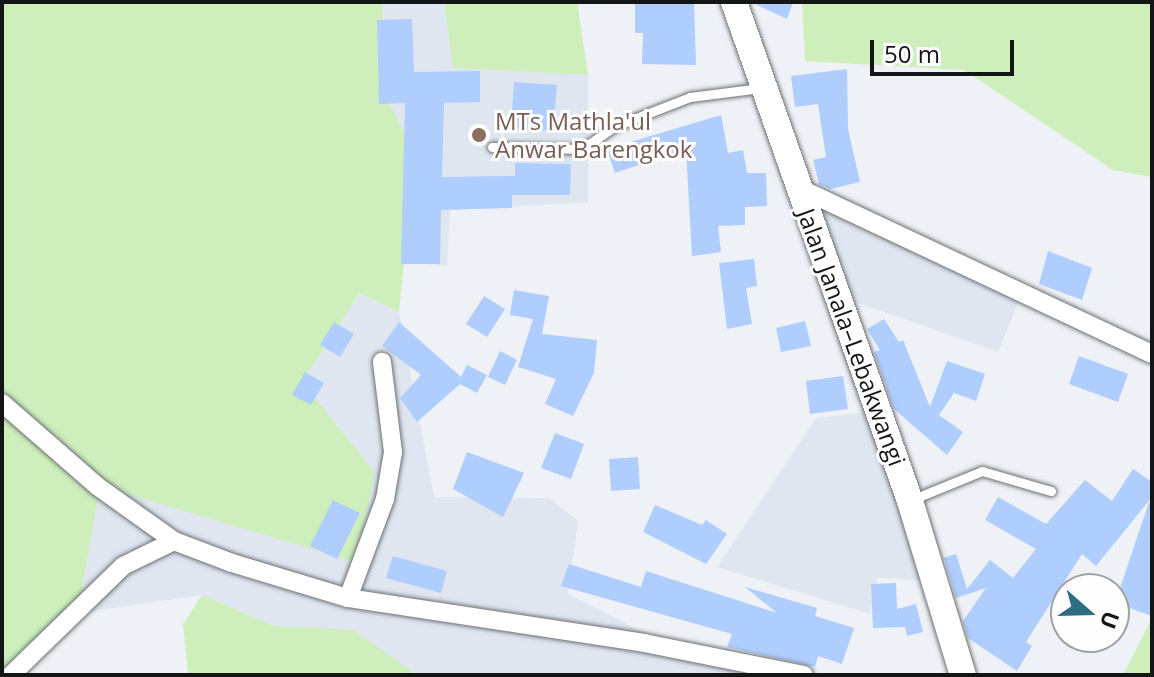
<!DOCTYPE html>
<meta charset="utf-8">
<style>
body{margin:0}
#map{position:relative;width:1154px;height:677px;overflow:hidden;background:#eef1f5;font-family:"Open Sans",sans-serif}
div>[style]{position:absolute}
.built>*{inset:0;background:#dfe6f0}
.green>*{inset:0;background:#ceefbc}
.building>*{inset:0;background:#afcdfd}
.roads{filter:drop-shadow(0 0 2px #6d7073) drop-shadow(0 0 2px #6d7073)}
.service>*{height:9px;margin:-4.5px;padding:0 4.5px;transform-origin:4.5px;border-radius:4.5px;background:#fff}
.minor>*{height:18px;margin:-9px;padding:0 9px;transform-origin:9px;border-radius:9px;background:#fff}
.primary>*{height:26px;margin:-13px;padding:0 13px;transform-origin:13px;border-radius:13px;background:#fff}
.dots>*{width:22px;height:22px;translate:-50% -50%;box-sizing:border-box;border:4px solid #fefeff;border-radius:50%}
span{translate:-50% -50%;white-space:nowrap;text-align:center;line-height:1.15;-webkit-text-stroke:6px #fefeff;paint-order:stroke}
.education-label{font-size:24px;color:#785e54}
.left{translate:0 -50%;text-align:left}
.street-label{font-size:24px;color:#141516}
.frame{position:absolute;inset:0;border:4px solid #141516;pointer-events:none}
.north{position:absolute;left:1050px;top:573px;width:80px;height:80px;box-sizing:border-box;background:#fefeff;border:2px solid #a0a1a2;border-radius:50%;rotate:110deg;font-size:22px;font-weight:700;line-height:32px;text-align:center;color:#141516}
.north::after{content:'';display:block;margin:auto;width:28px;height:36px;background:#2f6d83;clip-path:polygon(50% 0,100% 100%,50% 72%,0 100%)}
.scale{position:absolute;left:870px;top:40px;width:144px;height:36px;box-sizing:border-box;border:4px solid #141516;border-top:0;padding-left:10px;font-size:24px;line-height:28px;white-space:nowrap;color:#141516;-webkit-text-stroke:6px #fefeff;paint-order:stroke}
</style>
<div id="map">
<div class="built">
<i style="clip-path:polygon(382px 2px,444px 2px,454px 68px,588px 75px,588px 202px,450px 210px,447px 266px,407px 262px,385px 95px)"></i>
<i style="clip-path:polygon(807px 201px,1023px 291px,998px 352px,830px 293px)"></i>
<i style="clip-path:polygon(360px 293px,399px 312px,434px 497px,549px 498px,578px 521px,568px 594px,669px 645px,758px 675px,417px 675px,353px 631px,274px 626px,202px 595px,78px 613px,100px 486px,302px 382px)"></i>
<i style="clip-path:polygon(870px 412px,931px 582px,877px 577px,870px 614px,717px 567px,816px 418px)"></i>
</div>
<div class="green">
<i style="clip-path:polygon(2px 2px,382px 2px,385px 95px,415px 153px,399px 312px,360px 293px,302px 382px,375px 473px,356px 562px,100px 486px,78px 613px,2px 671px)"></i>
<i style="clip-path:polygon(444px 2px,577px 2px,588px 75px,453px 68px)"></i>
<i style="clip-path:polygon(802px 2px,1152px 2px,1152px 177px,1113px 170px,964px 70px,805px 61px)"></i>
<i style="clip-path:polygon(202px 595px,274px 626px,353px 630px,417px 675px,188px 675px,183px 624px)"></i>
<i style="clip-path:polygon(1152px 618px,1152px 675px,1123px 675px)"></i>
</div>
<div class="building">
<i style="clip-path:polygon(635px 2px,694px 2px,696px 65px,642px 64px,643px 33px,635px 33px)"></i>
<i style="clip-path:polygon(751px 2px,793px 2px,787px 19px)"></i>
<i style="clip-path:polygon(412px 19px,414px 72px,480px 71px,480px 102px,444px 103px,442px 177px,515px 176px,515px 163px,571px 164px,570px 195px,512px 195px,512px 208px,441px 210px,440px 264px,401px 264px,405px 103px,379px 104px,377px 20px)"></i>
<i style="clip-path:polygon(847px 69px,848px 129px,860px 182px,830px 189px,819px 184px,813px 160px,826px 157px,818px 104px,795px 107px,791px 76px)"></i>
<i style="clip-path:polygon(514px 82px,557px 85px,553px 131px,511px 128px)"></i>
<i style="clip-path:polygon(721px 115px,728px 153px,743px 150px,747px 173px,766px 173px,767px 206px,745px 207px,745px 225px,718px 226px,721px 252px,692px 256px,686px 149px,615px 173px,607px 149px)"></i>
<i style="clip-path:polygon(1048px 251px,1092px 268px,1082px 300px,1039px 284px)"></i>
<i style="clip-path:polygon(754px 259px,757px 286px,746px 288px,752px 324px,727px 329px,719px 263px)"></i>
<i style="clip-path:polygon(514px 290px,549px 296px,542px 334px,597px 340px,594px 373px,573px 416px,545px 404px,556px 379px,518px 367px,533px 319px,510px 315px)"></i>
<i style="clip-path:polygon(484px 296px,505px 309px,487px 337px,466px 324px)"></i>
<i style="clip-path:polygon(884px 319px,899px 342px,903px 340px,930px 407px,947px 361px,985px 374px,976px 401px,954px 393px,939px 415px,963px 432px,947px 455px,894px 409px,874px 352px,880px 350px,867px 329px)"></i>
<i style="clip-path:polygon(805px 321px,811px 346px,781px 352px,776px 328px)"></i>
<i style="clip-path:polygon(334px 322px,354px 334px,340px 357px,320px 345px)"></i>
<i style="clip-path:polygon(399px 322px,461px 377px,467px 365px,487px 375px,477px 393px,460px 384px,417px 422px,400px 398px,421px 375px,382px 346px)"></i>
<i style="clip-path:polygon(500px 351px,517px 360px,505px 385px,488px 377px)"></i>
<i style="clip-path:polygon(1079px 356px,1128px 374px,1118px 402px,1069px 384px)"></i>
<i style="clip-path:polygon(305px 372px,324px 383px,311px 405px,292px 395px)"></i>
<i style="clip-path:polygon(843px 376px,848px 409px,810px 414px,806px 381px)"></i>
<i style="clip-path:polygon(555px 433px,584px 444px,571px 479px,541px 468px)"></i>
<i style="clip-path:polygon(467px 452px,524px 473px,503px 517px,453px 489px)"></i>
<i style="clip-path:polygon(638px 457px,640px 489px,611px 491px,609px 459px)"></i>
<i style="clip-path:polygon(1133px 469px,1152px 482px,1152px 497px,1096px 566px,1082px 554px,1026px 642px,1032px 646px,1017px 671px,968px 638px,963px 621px,986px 588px,956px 598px,944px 558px,956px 554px,967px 589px,990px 560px,1013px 578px,1036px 549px,985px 520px,998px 497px,1046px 524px,1085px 480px,1112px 501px)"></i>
<i style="clip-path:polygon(333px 500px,360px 513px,337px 559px,310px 546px)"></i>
<i style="clip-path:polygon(1149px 502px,1152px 503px,1152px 616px,1115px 603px)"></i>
<i style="clip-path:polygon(655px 505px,702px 525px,706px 520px,727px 534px,706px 564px,643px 532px)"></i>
<i style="clip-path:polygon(393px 556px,447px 571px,441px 593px,386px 578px)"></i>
<i style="clip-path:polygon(569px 564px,641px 587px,646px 571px,777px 613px,745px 587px,817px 608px,815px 616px,854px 628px,842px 664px,818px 656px,815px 667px,727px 647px,732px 634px,561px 586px)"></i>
<i style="clip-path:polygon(896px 583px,897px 609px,916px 604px,923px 632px,907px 636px,905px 627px,873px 628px,871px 584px)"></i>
</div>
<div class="roads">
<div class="service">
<i style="left:492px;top:147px;width:90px;rotate:1.3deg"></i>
<i style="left:582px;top:149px;width:38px;rotate:-35deg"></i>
<i style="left:613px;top:127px;width:83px;rotate:-21.3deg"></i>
<i style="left:690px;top:97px;width:71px;rotate:-7.3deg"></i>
<i style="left:911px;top:500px;width:77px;rotate:-22.2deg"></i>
<i style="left:982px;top:471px;width:72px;rotate:16.2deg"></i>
</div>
<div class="minor">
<i style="left:799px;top:188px;width:390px;rotate:25.2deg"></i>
<i style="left:2px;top:403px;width:126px;rotate:41.1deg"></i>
<i style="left:97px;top:486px;width:95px;rotate:35.5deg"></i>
<i style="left:174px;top:541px;width:62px;rotate:20.8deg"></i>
<i style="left:232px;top:563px;width:121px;rotate:16.8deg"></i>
<i style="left:348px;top:598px;width:299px;rotate:8.6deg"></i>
<i style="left:644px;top:643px;width:163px;rotate:11.3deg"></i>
<i style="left:348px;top:598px;width:106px;rotate:-69.5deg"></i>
<i style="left:385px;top:499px;width:48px;rotate:-80.3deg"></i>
<i style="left:393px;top:452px;width:91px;rotate:-97deg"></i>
<i style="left:11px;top:675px;width:156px;rotate:-44.2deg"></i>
<i style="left:123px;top:566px;width:57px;rotate:-26.1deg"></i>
</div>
<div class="primary">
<i style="left:734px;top:2px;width:529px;rotate:70.57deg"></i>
<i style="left:910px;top:501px;width:182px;rotate:73.1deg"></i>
</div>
</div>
<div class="dots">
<i style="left:479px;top:135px;background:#8d6e63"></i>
</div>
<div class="education-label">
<span class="left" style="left:495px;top:135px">MTs Mathla'ul<br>Anwar Barengkok</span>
</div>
<div class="street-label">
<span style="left:852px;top:337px;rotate:70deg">Jalan Janala–Lebakwangi</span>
</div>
<div class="frame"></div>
<div class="north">U</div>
<div class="scale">50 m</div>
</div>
